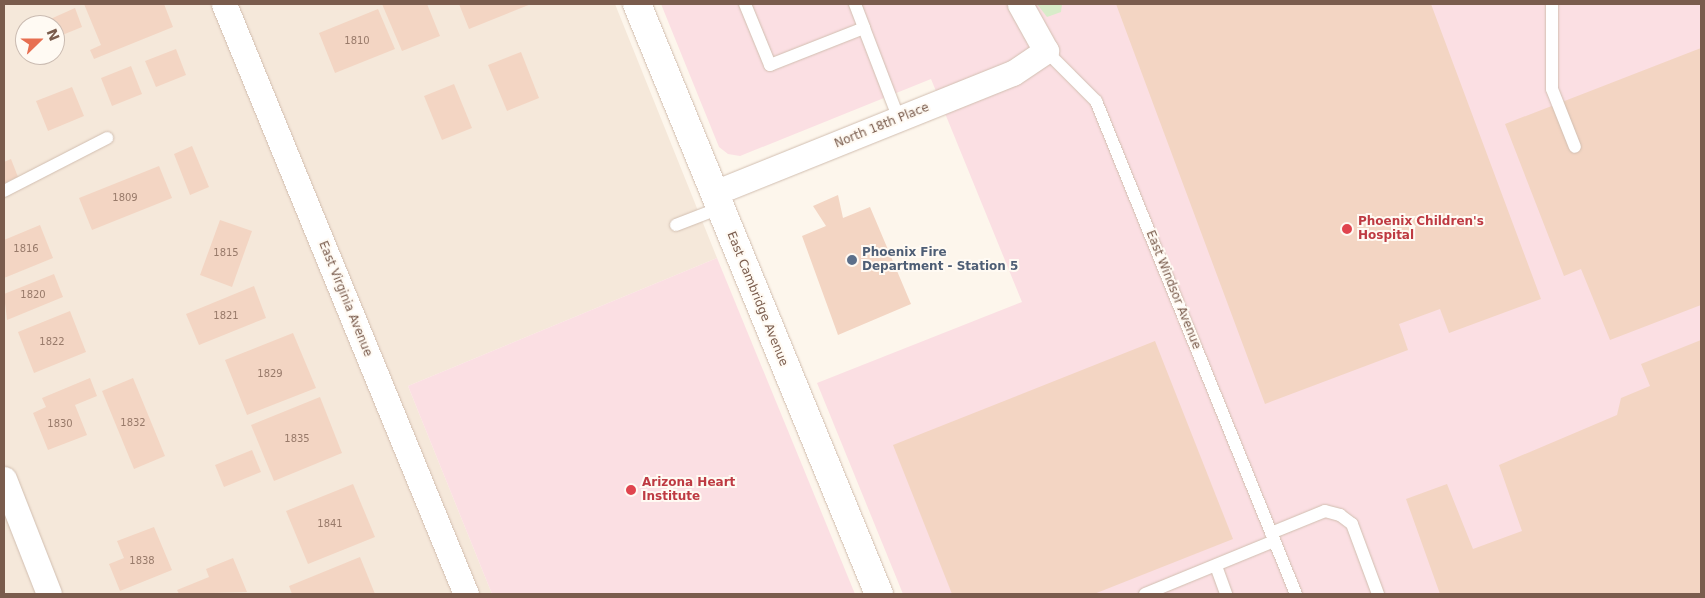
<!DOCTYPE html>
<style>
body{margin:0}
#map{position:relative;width:1705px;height:598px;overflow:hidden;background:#fdf6ec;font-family:"DejaVu Sans",sans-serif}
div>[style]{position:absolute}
.residential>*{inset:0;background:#f5e8da}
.medical>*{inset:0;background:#fbdfe3}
.green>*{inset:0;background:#d8ecc9}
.building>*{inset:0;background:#f3d5c3}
.roads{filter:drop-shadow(0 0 1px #d1beb0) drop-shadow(0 0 1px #d1beb0)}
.service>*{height:12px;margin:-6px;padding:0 6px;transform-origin:6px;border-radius:6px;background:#fff}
.minor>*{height:25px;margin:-12.5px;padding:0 12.5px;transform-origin:12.5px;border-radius:12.5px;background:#fff}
.tertiary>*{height:28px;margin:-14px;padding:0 14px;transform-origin:14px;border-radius:14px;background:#fff}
.dots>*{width:14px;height:14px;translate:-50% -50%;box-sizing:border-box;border:2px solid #fffaf3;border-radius:50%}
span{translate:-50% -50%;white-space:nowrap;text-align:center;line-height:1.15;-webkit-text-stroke:4px #fffaf3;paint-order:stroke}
.number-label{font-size:10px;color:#987a6a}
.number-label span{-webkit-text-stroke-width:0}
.street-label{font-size:12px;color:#7a5c4d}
.health-label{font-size:12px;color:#be3a42;font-weight:700}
.left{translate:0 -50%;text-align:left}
.service-label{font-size:12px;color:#4e5e75;font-weight:700}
.frame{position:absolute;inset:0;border:5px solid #7a5c4d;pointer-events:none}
.north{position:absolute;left:15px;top:15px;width:50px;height:50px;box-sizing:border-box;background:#fffaf3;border:1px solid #cabbb1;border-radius:50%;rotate:68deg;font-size:14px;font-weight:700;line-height:20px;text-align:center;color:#7a5c4d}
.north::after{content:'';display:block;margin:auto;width:18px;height:22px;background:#e76f51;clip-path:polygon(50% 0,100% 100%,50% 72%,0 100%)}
</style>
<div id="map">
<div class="residential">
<i style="clip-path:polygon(evenodd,4px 4px,615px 4px,717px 258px,408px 386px,492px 594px,4px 594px,4px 4px,25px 25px,55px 25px,55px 55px,25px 55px,25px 25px)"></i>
</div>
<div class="medical">
<i style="clip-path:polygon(661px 4px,1701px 4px,1701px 594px,903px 594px,817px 383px,1022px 302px,931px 79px,740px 156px,728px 154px,719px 147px)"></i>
<i style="clip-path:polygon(717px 258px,855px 594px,492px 594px,408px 386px)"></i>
</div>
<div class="green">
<i style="clip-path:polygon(1037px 4px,1062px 4px,1061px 12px,1047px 17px)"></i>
</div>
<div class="building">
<i style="clip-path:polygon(84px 4px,164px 4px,173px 27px,94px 59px,90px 50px,101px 45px)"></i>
<i style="clip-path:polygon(382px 4px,427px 4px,440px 36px,402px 51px)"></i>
<i style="clip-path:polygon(459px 4px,531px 4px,469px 29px)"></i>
<i style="clip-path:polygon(1116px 4px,1431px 4px,1541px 299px,1449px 333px,1440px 309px,1399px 324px,1408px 350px,1265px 404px)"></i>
<i style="clip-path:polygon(75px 8px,82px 27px,55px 38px,55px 25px,37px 25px)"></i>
<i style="clip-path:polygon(378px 9px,395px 49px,335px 73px,319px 33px)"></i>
<i style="clip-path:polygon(1701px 48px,1701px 305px,1610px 340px,1581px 269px,1564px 276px,1505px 124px)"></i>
<i style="clip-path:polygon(176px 49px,186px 75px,156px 87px,145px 61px)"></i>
<i style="clip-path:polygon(521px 52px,539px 98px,507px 111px,488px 65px)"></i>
<i style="clip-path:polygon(131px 66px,142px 94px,112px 106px,101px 78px)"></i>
<i style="clip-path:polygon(454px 84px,472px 128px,442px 140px,424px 96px)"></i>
<i style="clip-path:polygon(72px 87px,84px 116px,48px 131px,36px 101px)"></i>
<i style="clip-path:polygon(192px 146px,209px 187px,190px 195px,174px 154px)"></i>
<i style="clip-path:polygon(11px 159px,18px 177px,4px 183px,4px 162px)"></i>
<i style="clip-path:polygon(159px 166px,172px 198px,92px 230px,79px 198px)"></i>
<i style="clip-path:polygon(838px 195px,843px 218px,870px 207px,911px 304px,838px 335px,802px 236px,826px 226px,813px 206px)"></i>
<i style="clip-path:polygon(220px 220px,252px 231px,232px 287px,200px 275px)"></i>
<i style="clip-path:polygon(40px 225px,53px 258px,4px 278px,4px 240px)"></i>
<i style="clip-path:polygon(54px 274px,63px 297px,7px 320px,4px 294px)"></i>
<i style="clip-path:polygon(254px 286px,266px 318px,199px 345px,186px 314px)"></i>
<i style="clip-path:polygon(70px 311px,86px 352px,34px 373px,18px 332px)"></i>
<i style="clip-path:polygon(293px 333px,316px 388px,247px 415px,225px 360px)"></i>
<i style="clip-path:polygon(1701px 340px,1701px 594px,1440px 594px,1406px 499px,1447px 484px,1473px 549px,1522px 531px,1499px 465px,1617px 415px,1621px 398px,1650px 386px,1641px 364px)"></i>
<i style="clip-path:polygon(1155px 341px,1233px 539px,1094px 594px,952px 594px,893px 445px)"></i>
<i style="clip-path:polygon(90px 378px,97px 396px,75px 405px,87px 435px,48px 450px,33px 413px,46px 407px,42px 398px)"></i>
<i style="clip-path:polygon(133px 378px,165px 456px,134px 469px,102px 391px)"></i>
<i style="clip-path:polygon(320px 397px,342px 453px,274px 481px,251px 425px)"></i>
<i style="clip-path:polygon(252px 450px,261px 472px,224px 487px,215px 465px)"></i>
<i style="clip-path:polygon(353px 484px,375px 537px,308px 564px,286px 511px)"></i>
<i style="clip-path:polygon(154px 527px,172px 570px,120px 591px,109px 564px,124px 558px,117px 541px)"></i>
<i style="clip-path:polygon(360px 557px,375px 594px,292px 594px,289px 586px)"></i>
<i style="clip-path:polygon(233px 558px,247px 592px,179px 594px,177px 590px,209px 577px,206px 569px)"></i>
</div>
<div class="roads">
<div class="service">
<i style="left:745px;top:4px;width:66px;rotate:67.7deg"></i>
<i style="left:770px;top:65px;width:101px;rotate:-21.5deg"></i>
<i style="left:864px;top:28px;width:97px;rotate:69deg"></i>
<i style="left:855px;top:4px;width:26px;rotate:69deg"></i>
<i style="left:1552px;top:4px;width:85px;rotate:90deg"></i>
<i style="left:1552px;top:89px;width:62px;rotate:68.4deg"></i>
<i style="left:1046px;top:51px;width:71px;rotate:45deg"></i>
<i style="left:1096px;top:101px;width:532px;rotate:67.92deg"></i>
<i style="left:4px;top:191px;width:116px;rotate:-27.2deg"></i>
<i style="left:676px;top:225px;width:47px;rotate:-21.1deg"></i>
<i style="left:1271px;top:533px;width:58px;rotate:-22.2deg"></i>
<i style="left:1325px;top:511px;width:16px;rotate:15deg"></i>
<i style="left:1340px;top:515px;width:15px;rotate:37deg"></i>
<i style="left:1352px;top:524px;width:75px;rotate:69.6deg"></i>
<i style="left:1216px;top:566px;width:30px;rotate:70deg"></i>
<i style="left:1145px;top:594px;width:139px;rotate:-22.3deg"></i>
</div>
<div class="minor">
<i style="left:224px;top:4px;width:638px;rotate:67.7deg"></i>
<i style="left:714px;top:193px;width:322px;rotate:-21.9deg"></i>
<i style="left:1013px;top:73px;width:40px;rotate:-34deg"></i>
<i style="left:1046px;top:51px;width:54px;rotate:-119deg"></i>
<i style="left:4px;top:479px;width:123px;rotate:68.6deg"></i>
</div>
<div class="tertiary">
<i style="left:637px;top:4px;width:638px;rotate:67.7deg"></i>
</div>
</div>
<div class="dots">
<i style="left:1347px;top:229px;background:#e0444e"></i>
<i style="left:852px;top:260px;background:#5c6f8a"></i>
<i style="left:631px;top:490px;background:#e0444e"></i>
</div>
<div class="number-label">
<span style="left:357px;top:41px">1810</span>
<span style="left:125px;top:198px">1809</span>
<span style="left:26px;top:249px">1816</span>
<span style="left:226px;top:253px">1815</span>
<span style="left:33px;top:295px">1820</span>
<span style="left:226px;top:316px">1821</span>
<span style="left:52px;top:342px">1822</span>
<span style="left:270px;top:374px">1829</span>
<span style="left:133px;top:423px">1832</span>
<span style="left:60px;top:424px">1830</span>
<span style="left:297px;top:439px">1835</span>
<span style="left:330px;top:524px">1841</span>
<span style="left:142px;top:561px">1838</span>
</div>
<div class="street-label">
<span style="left:882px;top:126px;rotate:-22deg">North 18th Place</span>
<span style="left:1173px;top:290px;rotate:68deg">East Windsor Avenue</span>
<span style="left:345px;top:299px;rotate:68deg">East Virginia Avenue</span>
<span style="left:757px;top:299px;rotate:68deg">East Cambridge Avenue</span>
</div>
<div class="health-label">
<span class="left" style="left:1358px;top:229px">Phoenix Children's<br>Hospital</span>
<span class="left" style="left:642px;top:490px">Arizona Heart<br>Institute</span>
</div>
<div class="service-label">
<span class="left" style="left:862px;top:260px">Phoenix Fire<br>Department - Station 5</span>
</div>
<div class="frame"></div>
<div class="north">N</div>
</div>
